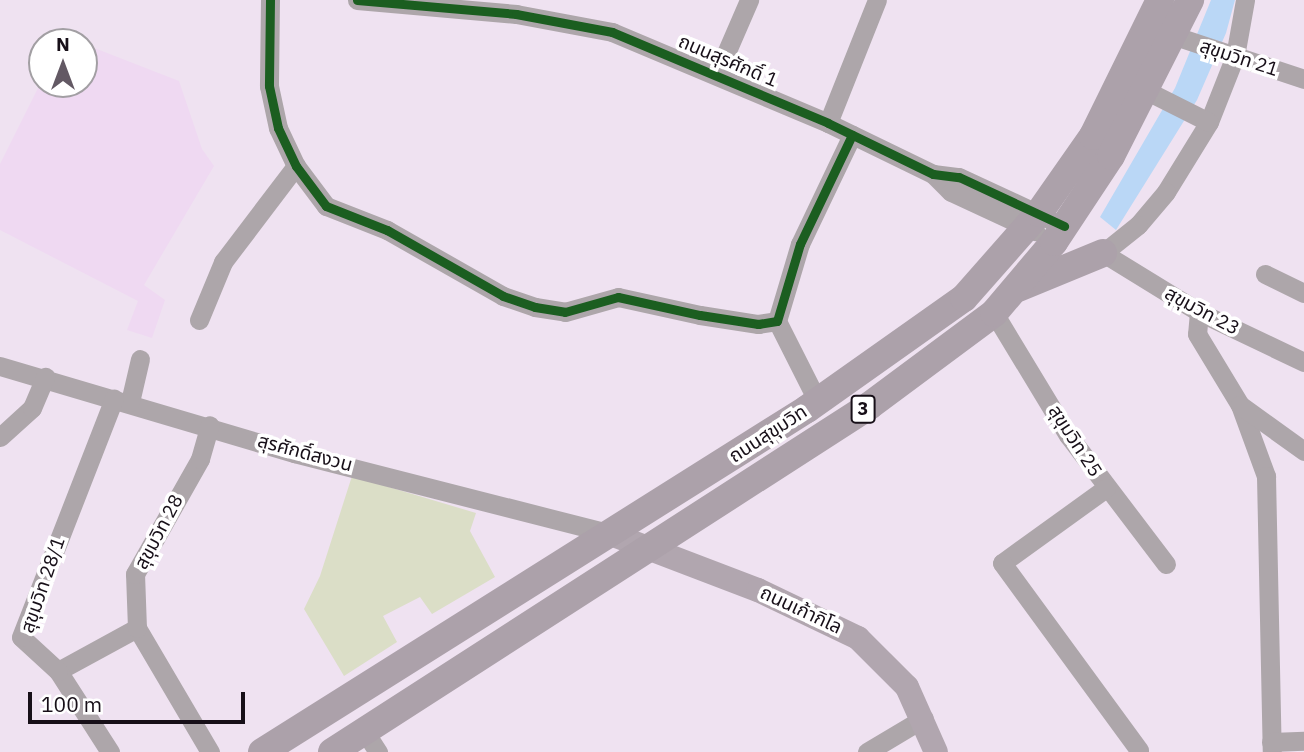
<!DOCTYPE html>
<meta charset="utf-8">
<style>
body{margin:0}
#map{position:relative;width:1304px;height:752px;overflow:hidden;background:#efe2f1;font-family:"IBM Plex Sans","Noto Sans Thai",sans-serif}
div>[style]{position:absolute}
.built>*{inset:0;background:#efd9f2}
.green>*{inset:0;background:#dbdec7}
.water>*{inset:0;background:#bad7f6}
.minor>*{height:19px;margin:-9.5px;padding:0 9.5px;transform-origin:9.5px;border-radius:9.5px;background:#ada6aa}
.major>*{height:24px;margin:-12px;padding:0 12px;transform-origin:12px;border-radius:12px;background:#b1a6af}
.highway>*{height:28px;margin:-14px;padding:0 14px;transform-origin:14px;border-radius:14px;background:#aca1aa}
.cycleway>*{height:9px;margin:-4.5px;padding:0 4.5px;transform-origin:4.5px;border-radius:4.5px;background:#1b5e20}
span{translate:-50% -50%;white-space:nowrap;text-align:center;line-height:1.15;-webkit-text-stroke:7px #fff;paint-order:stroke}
.shield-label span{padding:2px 5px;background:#fff;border:2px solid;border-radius:5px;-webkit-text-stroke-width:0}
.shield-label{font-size:18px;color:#170f18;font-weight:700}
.street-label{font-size:19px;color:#170f18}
.north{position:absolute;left:28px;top:28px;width:70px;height:70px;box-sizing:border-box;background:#fff;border:2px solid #a29fa3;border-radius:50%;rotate:0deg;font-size:19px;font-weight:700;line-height:28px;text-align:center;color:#170f18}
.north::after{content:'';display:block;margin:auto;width:24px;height:32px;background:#635964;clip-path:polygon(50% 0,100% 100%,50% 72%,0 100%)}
.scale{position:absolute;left:28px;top:692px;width:217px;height:32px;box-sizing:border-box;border:4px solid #170f18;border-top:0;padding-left:9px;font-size:21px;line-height:24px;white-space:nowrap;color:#170f18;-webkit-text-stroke:5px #fff;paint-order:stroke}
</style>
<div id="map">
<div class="built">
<i style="clip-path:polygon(84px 44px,179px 81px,202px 149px,214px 166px,144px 285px,165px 300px,152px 338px,127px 330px,138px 301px,0 230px,0 164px,42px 80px,42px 84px,84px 84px)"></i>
</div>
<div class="green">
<i style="clip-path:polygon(352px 476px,476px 513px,470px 531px,495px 577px,432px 614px,420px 597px,383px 616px,397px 642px,344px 676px,304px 609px,320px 576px)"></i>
</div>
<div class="water">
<i style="clip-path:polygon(1211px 0,1235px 0,1226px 33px,1197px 100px,1116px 230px,1100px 217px,1175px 88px)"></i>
</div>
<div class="minor">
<i style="left:270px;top:0;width:86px;rotate:90.7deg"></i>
<i style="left:269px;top:86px;width:43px;rotate:77.9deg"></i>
<i style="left:278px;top:128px;width:42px;rotate:64.7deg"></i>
<i style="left:296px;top:166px;width:50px;rotate:53.1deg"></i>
<i style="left:326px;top:206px;width:66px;rotate:21.5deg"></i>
<i style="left:387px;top:230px;width:133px;rotate:29.6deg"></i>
<i style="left:503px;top:296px;width:34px;rotate:19deg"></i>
<i style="left:535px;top:307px;width:30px;rotate:9deg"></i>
<i style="left:565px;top:312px;width:55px;rotate:-15.8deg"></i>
<i style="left:618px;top:297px;width:84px;rotate:12.4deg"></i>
<i style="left:700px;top:315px;width:59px;rotate:8.8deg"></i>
<i style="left:758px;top:324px;width:19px;rotate:-9deg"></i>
<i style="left:777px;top:321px;width:80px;rotate:-73.4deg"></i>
<i style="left:800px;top:244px;width:121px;rotate:-64.5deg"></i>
<i style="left:357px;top:0;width:160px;rotate:5deg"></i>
<i style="left:516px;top:14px;width:98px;rotate:10.6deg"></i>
<i style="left:612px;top:32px;width:234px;rotate:22.8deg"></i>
<i style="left:828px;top:123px;width:117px;rotate:25.9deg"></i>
<i style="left:933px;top:174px;width:26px;rotate:7deg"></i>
<i style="left:959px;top:177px;width:99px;rotate:25deg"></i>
<i style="left:1245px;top:0;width:57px;rotate:100.1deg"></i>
<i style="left:1235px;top:56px;width:71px;rotate:111.5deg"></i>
<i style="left:1209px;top:122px;width:82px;rotate:121.6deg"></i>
<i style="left:1166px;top:192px;width:43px;rotate:130.3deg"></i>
<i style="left:1138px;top:225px;width:45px;rotate:141.3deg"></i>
<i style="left:1103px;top:253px;width:113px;rotate:31.6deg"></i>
<i style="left:1199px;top:312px;width:116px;rotate:25.5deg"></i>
<i style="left:1175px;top:36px;width:136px;rotate:18.4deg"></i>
<i style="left:717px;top:74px;width:81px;rotate:-66.6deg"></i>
<i style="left:1147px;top:91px;width:69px;rotate:26.6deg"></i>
<i style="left:828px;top:123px;width:132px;rotate:-68.3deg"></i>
<i style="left:933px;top:174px;width:25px;rotate:45deg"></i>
<i style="left:951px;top:192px;width:93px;rotate:24.9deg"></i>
<i style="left:1265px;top:274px;width:43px;rotate:26deg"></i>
<i style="left:1199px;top:312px;width:22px;rotate:95deg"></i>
<i style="left:1197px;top:334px;width:83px;rotate:58.8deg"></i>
<i style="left:1240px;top:405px;width:76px;rotate:69.9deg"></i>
<i style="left:1266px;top:476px;width:276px;rotate:88.8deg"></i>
<i style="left:994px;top:313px;width:143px;rotate:58.8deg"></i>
<i style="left:1068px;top:435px;width:162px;rotate:52.8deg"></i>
<i style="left:199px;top:320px;width:63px;rotate:-67.5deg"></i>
<i style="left:223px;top:262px;width:121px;rotate:-52.8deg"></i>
<i style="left:777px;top:321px;width:91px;rotate:63.2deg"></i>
<i style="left:0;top:366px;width:307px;rotate:16.5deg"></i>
<i style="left:294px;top:453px;width:327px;rotate:14.3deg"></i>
<i style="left:130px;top:402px;width:44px;rotate:-76.9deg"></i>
<i style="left:1240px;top:405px;width:79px;rotate:35.7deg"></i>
<i style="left:0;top:437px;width:43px;rotate:-42.2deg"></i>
<i style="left:32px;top:408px;width:34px;rotate:-67deg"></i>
<i style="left:1106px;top:488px;width:128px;rotate:144.2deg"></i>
<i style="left:1002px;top:563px;width:232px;rotate:53.8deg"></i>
<i style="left:58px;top:671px;width:90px;rotate:-28.6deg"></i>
<i style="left:365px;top:732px;width:24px;rotate:57deg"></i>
<i style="left:1271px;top:742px;width:33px;rotate:-2deg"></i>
<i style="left:110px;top:752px;width:96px;rotate:-122.7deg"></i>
<i style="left:58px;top:671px;width:50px;rotate:-137.4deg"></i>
<i style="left:21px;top:637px;width:256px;rotate:-68.7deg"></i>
<i style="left:210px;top:752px;width:144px;rotate:-120.5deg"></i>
<i style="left:137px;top:628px;width:54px;rotate:-92.1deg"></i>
<i style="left:135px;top:574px;width:132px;rotate:-60.5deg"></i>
<i style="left:200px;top:459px;width:35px;rotate:-74deg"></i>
<i style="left:867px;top:752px;width:66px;rotate:-30.8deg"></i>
</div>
<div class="major">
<i style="left:611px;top:534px;width:157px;rotate:20.9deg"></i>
<i style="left:758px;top:590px;width:111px;rotate:25.6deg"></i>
<i style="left:858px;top:638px;width:69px;rotate:45deg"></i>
<i style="left:907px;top:687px;width:71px;rotate:66deg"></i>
</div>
<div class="highway">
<i style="left:1018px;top:288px;width:92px;rotate:-22.4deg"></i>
<i style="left:262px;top:752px;width:644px;rotate:-32.18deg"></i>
<i style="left:807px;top:409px;width:192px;rotate:-35.3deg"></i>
<i style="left:964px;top:298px;width:113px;rotate:-48.6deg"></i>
<i style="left:1039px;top:213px;width:94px;rotate:-55deg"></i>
<i style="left:1093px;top:136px;width:152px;rotate:-63.8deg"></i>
<i style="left:332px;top:752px;width:639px;rotate:-32.79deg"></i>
<i style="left:869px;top:406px;width:156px;rotate:-36.6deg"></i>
<i style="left:994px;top:313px;width:93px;rotate:-49.8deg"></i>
<i style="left:1054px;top:242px;width:103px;rotate:-56.5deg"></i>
<i style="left:1111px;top:156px;width:175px;rotate:-63.1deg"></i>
</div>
<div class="cycleway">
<i style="left:270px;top:0;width:86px;rotate:90.7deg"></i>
<i style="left:269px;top:86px;width:43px;rotate:77.9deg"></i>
<i style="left:278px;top:128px;width:42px;rotate:64.7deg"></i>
<i style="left:296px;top:166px;width:50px;rotate:53.1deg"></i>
<i style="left:326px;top:206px;width:66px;rotate:21.5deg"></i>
<i style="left:387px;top:230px;width:133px;rotate:29.6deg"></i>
<i style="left:503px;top:296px;width:34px;rotate:19deg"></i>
<i style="left:535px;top:307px;width:30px;rotate:9deg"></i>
<i style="left:565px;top:312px;width:55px;rotate:-15.8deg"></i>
<i style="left:618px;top:297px;width:84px;rotate:12.4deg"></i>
<i style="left:700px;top:315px;width:59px;rotate:8.8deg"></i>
<i style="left:758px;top:324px;width:19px;rotate:-9deg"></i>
<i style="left:777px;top:321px;width:80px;rotate:-73.4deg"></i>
<i style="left:800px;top:244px;width:121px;rotate:-64.5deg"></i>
<i style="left:357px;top:0;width:160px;rotate:5deg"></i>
<i style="left:516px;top:14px;width:98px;rotate:10.6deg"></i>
<i style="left:612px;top:32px;width:234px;rotate:22.8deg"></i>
<i style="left:828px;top:123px;width:117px;rotate:25.9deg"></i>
<i style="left:933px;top:174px;width:26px;rotate:7deg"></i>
<i style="left:959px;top:177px;width:116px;rotate:25deg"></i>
</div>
<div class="shield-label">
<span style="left:863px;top:409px">3</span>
</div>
<div class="street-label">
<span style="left:1239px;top:58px;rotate:18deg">สุขุมวิท 21</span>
<span style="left:728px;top:61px;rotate:23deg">ถนนสุรศักดิ์ 1</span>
<span style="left:1202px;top:311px;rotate:28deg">สุขุมวิท 23</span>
<span style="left:768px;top:434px;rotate:-33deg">ถนนสุขุมวิท</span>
<span style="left:1075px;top:441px;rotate:57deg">สุขุมวิท 25</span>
<span style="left:305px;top:453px;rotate:15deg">สุรศักดิ์สงวน</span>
<span style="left:159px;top:532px;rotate:-62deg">สุขุมวิท 28</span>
<span style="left:43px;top:585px;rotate:-71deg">สุขุมวิท 28/1</span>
<span style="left:801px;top:610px;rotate:25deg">ถนนเก้ากิโล</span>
</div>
<div class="north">N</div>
<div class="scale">100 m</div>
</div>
